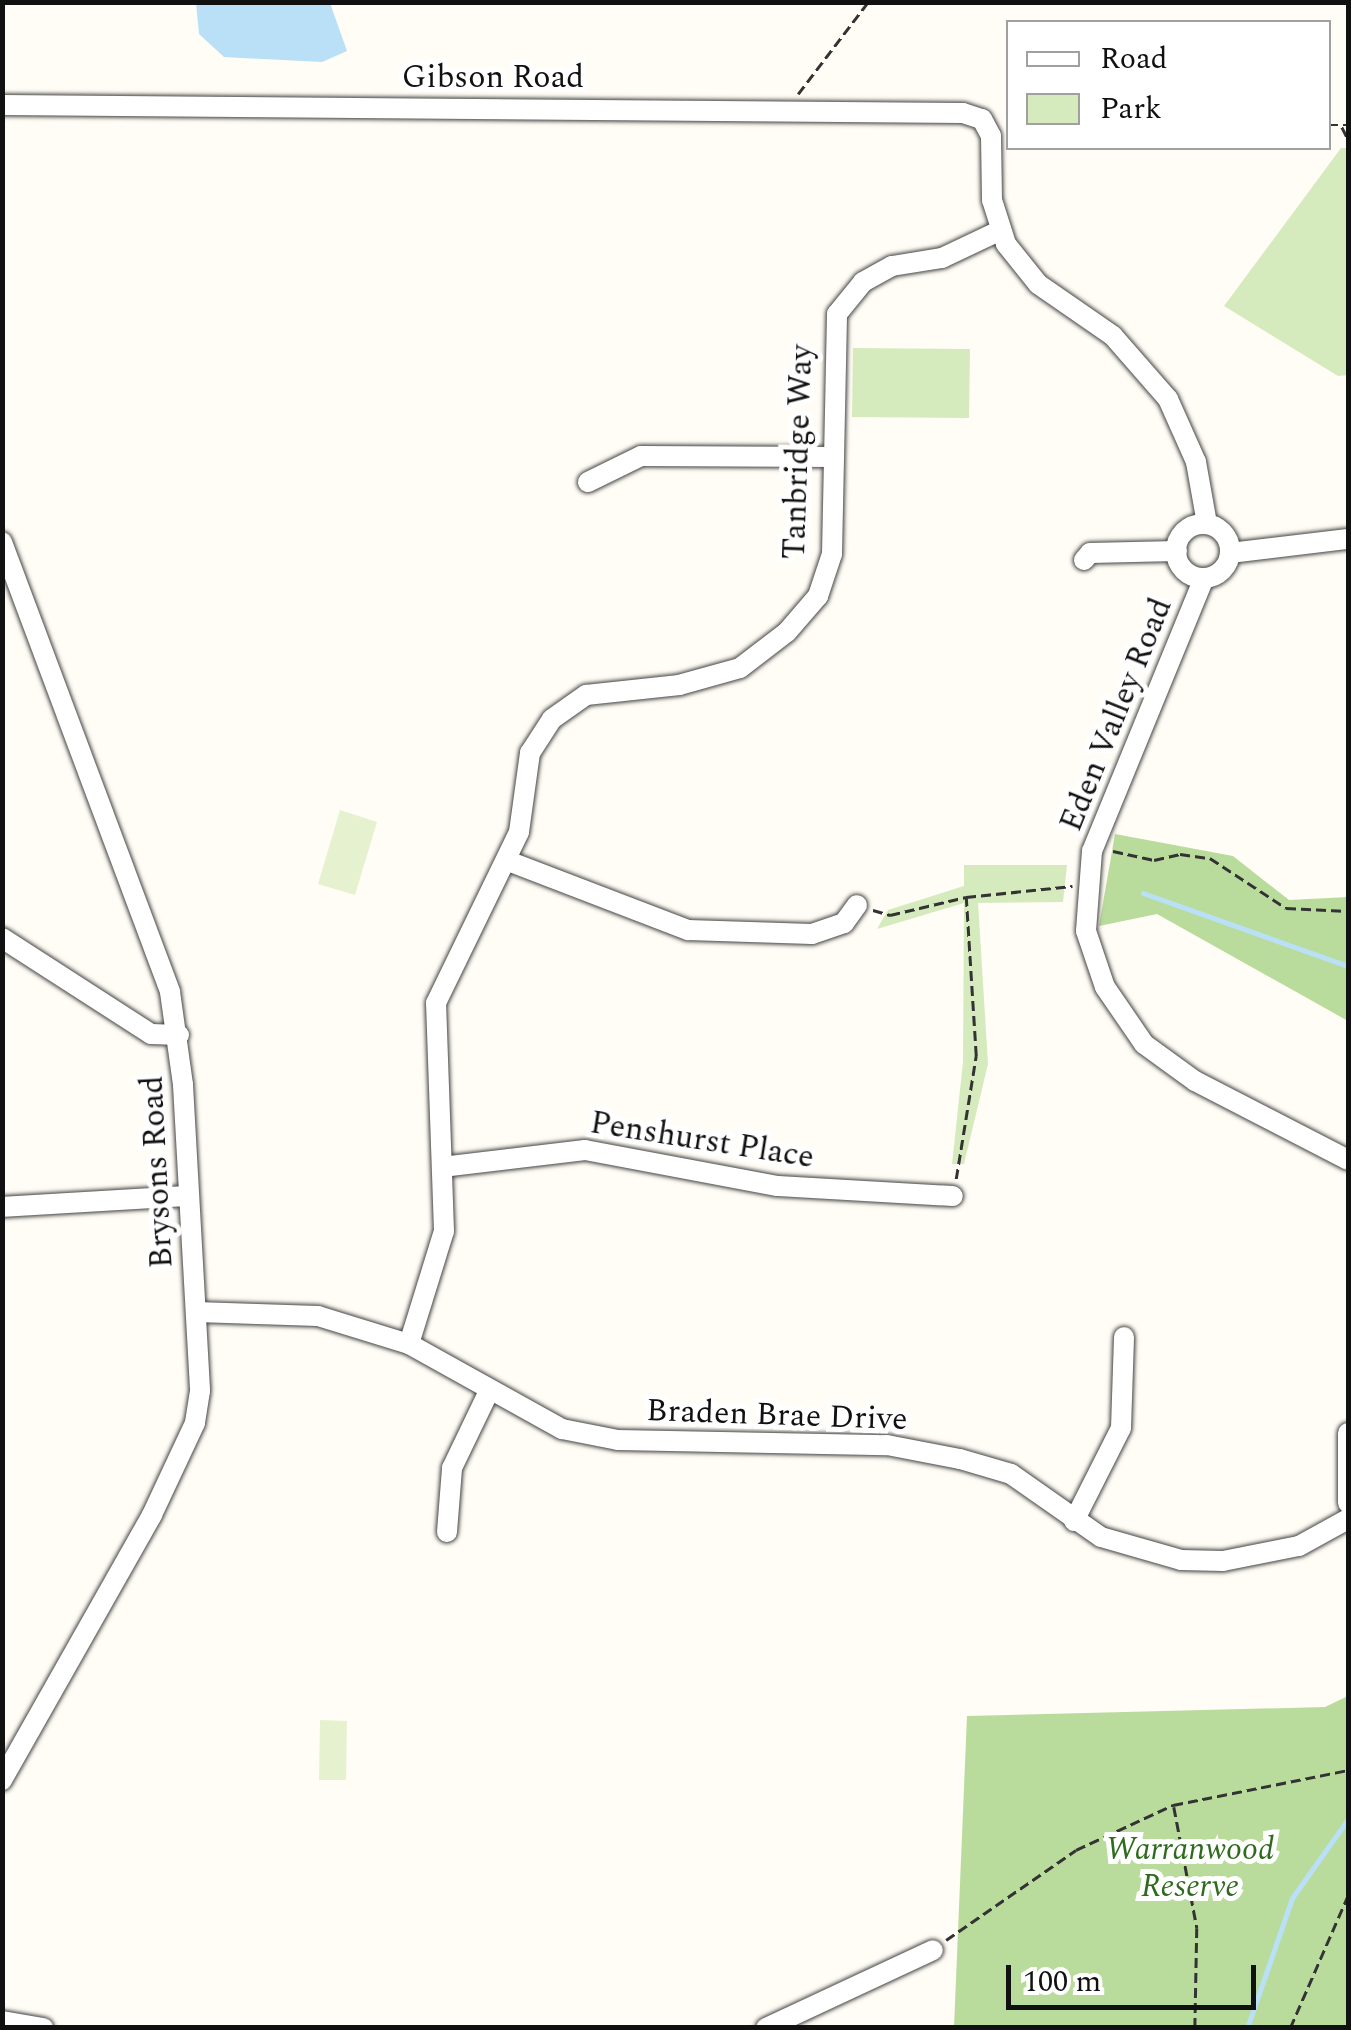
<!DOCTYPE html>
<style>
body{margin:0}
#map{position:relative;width:1351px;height:2030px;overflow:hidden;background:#fffdf5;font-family:Spectral,serif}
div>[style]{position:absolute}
.green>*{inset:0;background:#d5ebbd}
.forest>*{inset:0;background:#b9dc9c}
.pitch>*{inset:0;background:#e6f2cf}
.water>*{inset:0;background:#b9e0f7}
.stream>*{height:5px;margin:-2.5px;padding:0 2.5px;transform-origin:2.5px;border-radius:2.5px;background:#b9e0f7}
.path>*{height:2.5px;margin-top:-1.25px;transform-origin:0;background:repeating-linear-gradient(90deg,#333 0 10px,transparent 0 15px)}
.roads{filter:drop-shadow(0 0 2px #444) drop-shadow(0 0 2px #444)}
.minor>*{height:20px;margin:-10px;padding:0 10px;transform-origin:10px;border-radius:10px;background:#fff}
.minor>.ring{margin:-10px;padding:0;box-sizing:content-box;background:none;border:20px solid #fff;border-radius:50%}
span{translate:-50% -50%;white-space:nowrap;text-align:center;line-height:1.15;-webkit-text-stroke:10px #fff;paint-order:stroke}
.street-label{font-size:32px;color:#111}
.park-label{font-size:32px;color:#2f6b1f;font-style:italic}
.frame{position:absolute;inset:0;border:5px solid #111;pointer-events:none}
.legend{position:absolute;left:1006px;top:20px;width:325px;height:130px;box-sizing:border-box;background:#fff;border:2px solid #a0a0a0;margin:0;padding:12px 18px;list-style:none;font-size:30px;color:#111}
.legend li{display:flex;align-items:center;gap:20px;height:50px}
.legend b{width:50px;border:2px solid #a0a0a0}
.scale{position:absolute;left:1006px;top:1965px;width:250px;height:45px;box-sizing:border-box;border:5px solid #111;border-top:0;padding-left:12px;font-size:30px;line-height:35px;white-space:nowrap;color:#111;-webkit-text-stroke:8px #fff;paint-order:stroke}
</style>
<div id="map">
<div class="green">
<i style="clip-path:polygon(1341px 148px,1348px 148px,1348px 375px,1338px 376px,1224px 306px)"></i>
<i style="clip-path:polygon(853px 348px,970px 349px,969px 418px,852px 417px)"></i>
<i style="clip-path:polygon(964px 865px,1067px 865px,1063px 902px,978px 903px,988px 1064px,964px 1164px,952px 1164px,963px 1062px,964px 903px,877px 929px,888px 910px,964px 886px)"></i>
</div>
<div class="forest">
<i style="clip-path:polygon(1115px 834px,1233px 856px,1289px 900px,1348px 897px,1348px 1021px,1157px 914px,1099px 926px)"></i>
<i style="clip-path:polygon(1348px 1696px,1348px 2027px,954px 2027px,967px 1716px,1325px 1707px)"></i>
</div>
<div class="pitch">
<i style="clip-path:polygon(340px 810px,377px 822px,355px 895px,318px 884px)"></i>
<i style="clip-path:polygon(320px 1720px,347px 1721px,346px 1780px,319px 1780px)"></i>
</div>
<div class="water">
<i style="clip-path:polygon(196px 3px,330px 3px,347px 51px,322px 62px,224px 57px,199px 34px)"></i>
</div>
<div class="stream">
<i style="left:1143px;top:893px;width:218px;rotate:19.6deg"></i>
<i style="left:1247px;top:2028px;width:138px;rotate:-70.9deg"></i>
<i style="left:1292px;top:1898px;width:97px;rotate:-54.7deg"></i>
</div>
<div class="path">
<i style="left:798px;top:94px;width:116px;rotate:-52.7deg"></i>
<i style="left:1328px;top:125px;width:20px"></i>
<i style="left:1342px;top:127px;width:13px;rotate:63deg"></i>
<i style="left:1113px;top:851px;width:42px;rotate:12.4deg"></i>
<i style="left:1154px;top:860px;width:27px;rotate:-13deg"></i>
<i style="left:1180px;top:854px;width:30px;rotate:8deg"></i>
<i style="left:1210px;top:858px;width:91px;rotate:33.3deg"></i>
<i style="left:1286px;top:908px;width:62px;rotate:2.8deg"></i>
<i style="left:873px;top:910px;width:18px;rotate:16deg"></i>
<i style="left:890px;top:915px;width:78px;rotate:-13.3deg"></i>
<i style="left:966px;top:897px;width:107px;rotate:-5.9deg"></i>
<i style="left:956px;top:1179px;width:125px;rotate:-80.8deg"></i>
<i style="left:976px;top:1056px;width:159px;rotate:-93.6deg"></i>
<i style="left:1174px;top:1807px;width:123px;rotate:79.2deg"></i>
<i style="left:1197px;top:1928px;width:100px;rotate:91.1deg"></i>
<i style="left:946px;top:1940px;width:158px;rotate:-34.7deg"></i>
<i style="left:1076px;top:1850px;width:107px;rotate:-24.9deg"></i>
<i style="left:1173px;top:1805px;width:178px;rotate:-11.3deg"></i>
<i style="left:1290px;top:2028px;width:145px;rotate:-66.4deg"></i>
</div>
<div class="roads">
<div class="minor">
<i style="left:2px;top:105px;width:961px;rotate:0.48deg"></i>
<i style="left:963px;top:113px;width:20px;rotate:18deg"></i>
<i style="left:982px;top:119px;width:19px;rotate:62deg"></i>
<i style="left:991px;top:136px;width:64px;rotate:89.1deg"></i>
<i style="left:992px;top:200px;width:46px;rotate:72.3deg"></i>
<i style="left:1006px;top:244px;width:51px;rotate:51.3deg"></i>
<i style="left:1038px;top:284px;width:91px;rotate:34.7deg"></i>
<i style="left:1113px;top:336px;width:84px;rotate:48.9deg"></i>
<i style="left:1168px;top:399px;width:69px;rotate:66deg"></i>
<i style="left:1196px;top:462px;width:63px;rotate:79.9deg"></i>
<i style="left:588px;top:482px;width:59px;rotate:-26.1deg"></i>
<i style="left:641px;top:456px;width:192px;rotate:0.3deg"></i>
<i class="ring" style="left:1176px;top:524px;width:34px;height:34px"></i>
<i style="left:2px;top:542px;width:480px;rotate:69.5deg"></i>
<i style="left:170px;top:992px;width:94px;rotate:82deg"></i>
<i style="left:183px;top:1085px;width:306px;rotate:86.8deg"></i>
<i style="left:200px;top:1391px;width:32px;rotate:99deg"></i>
<i style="left:195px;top:1423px;width:102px;rotate:115.1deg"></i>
<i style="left:152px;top:1515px;width:305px;rotate:119.5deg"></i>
<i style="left:1230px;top:553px;width:119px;rotate:-6.8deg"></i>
<i style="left:1084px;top:560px;width:9px;rotate:-49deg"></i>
<i style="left:1090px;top:553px;width:87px;rotate:-1.3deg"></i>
<i style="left:1204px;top:578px;width:295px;rotate:112.3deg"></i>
<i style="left:1092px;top:851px;width:80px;rotate:94.3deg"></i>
<i style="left:1086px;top:931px;width:59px;rotate:71.3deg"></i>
<i style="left:1105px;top:987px;width:69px;rotate:55.6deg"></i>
<i style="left:1144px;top:1044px;width:63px;rotate:36deg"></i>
<i style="left:1195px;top:1081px;width:172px;rotate:27.3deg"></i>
<i style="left:508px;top:861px;width:193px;rotate:21deg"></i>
<i style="left:688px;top:930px;width:124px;rotate:1.8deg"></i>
<i style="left:812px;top:934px;width:34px;rotate:-19deg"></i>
<i style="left:844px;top:923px;width:22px;rotate:-54deg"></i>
<i style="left:2px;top:938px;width:177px;rotate:32.8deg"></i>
<i style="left:151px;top:1034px;width:28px;rotate:2deg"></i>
<i style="left:442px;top:1167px;width:144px;rotate:-6.8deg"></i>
<i style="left:585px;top:1150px;width:196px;rotate:10.6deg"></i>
<i style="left:778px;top:1186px;width:175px;rotate:3.3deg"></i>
<i style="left:2px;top:1207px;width:187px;rotate:-3.4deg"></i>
<i style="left:196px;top:1312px;width:122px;rotate:1.9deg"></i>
<i style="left:318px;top:1316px;width:95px;rotate:17.1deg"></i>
<i style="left:409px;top:1344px;width:175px;rotate:29.1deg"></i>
<i style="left:562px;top:1429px;width:57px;rotate:11.1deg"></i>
<i style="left:618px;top:1440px;width:269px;rotate:1.1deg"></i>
<i style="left:887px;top:1445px;width:74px;rotate:10.9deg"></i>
<i style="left:960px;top:1459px;width:53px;rotate:16.4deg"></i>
<i style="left:1011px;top:1474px;width:110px;rotate:35deg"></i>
<i style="left:1101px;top:1537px;width:83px;rotate:16deg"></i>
<i style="left:1181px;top:1560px;width:42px;rotate:1.4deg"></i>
<i style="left:1223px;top:1561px;width:77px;rotate:-11.2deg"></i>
<i style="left:1299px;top:1546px;width:56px;rotate:-28.9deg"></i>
<i style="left:409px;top:1344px;width:118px;rotate:-72.8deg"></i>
<i style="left:444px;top:1231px;width:228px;rotate:-92deg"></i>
<i style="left:436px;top:1003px;width:190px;rotate:-64.1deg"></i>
<i style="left:519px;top:832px;width:80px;rotate:-82.1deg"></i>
<i style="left:530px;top:753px;width:40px;rotate:-57.1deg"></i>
<i style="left:552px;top:719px;width:42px;rotate:-35.2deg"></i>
<i style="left:586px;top:695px;width:94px;rotate:-6.1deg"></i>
<i style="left:679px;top:685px;width:63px;rotate:-15.6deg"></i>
<i style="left:740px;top:668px;width:59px;rotate:-37.5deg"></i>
<i style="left:787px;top:632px;width:48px;rotate:-49.3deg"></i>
<i style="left:818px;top:596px;width:44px;rotate:-71.6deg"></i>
<i style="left:832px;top:554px;width:240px;rotate:-88.8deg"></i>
<i style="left:837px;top:314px;width:41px;rotate:-50.9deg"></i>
<i style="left:863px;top:282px;width:33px;rotate:-29deg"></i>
<i style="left:892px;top:266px;width:51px;rotate:-9.1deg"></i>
<i style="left:942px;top:258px;width:63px;rotate:-25.3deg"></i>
<i style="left:1348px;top:1433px;width:70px;rotate:90deg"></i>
<i style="left:1074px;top:1521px;width:104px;rotate:-63.2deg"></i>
<i style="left:1121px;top:1428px;width:91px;rotate:-88.1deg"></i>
<i style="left:447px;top:1532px;width:64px;rotate:-85.5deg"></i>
<i style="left:452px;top:1468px;width:85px;rotate:-64.3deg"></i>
<i style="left:2px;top:2021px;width:42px;rotate:9.7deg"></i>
<i style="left:766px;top:2028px;width:184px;rotate:-25deg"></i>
</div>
</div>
<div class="street-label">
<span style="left:493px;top:78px">Gibson Road</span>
<span style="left:799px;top:452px;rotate:-88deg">Tanbridge Way</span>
<span style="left:1117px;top:715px;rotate:-68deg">Eden Valley Road</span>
<span style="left:702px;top:1141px;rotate:9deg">Penshurst Place</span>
<span style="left:158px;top:1172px;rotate:-93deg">Brysons Road</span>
<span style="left:777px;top:1416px;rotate:2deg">Braden Brae Drive</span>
</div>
<div class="park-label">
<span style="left:1190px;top:1869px">Warranwood<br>Reserve</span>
</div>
<div class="frame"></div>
<ul class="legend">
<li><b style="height:12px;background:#fff"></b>Road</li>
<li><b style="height:28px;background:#d5ebbd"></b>Park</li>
</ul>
<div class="scale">100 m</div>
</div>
